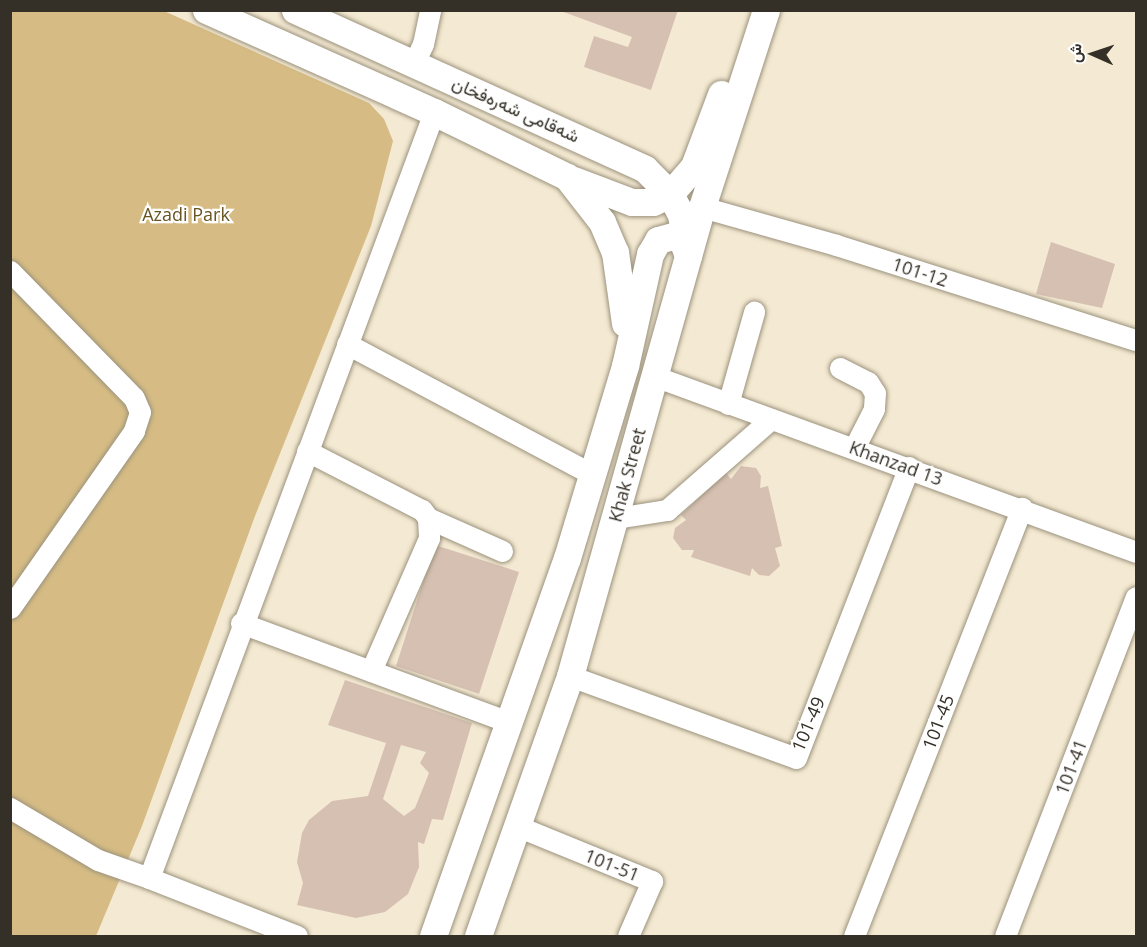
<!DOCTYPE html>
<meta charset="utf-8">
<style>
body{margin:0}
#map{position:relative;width:1147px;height:947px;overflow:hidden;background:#f4e9d2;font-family:"Open Sans",Vazirmatn,sans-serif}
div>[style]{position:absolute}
.green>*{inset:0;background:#d6bc84}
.building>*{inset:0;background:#d6c0b2}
.roads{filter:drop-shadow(0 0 2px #9b927d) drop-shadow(0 0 2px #9b927d)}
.minor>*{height:21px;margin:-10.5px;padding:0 10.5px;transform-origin:10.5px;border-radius:10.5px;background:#fff}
.major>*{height:27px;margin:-13.5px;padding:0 13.5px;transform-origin:13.5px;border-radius:13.5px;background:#fff}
span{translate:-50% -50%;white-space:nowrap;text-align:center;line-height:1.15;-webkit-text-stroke:4.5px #fff;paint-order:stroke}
.street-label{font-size:18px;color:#343027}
.park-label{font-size:18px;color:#685423}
.frame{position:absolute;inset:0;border:12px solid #343027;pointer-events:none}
.north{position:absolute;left:1063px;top:24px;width:60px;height:60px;-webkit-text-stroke:4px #fff;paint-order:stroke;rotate:273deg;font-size:16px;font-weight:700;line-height:24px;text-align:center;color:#343027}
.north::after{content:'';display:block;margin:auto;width:21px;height:27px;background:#343027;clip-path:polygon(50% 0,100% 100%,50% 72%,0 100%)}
</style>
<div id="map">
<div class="green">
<i style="clip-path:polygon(10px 11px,164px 11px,369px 103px,384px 119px,393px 141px,371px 226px,255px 516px,142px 826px,96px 936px,11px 936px)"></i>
</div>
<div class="building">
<i style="clip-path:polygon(558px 10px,678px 10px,651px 90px,584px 67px,594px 36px,628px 47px,632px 37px)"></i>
<i style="clip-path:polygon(1051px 242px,1115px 264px,1102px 308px,1036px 294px)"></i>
<i style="clip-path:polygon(741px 466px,756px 468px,761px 476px,760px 488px,768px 486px,782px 546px,775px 548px,780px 566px,769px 576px,759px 575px,752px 568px,750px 576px,691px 557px,694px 550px,682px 550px,673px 538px,675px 528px,686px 520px,681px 515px,726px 473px,731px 479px)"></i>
<i style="clip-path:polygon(435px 545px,519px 572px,479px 694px,396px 666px)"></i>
<i style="clip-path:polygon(evenodd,345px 680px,472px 723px,443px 820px,432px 819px,424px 844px,418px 842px,419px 867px,408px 894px,385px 912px,356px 918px,297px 905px,303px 883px,297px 862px,302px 833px,309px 820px,332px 801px,368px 796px,386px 743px,328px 725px,345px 680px,401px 745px,426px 752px,420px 763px,429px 773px,415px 808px,404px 816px,383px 799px,401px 745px)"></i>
</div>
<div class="roads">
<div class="minor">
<i style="left:414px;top:63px;width:21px;rotate:-65deg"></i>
<i style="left:423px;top:44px;width:35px;rotate:-78deg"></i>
<i style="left:702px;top:207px;width:139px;rotate:15.8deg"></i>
<i style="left:836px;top:245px;width:315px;rotate:17.6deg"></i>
<i style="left:10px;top:271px;width:177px;rotate:45.7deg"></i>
<i style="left:134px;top:398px;width:15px;rotate:67deg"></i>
<i style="left:140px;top:412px;width:20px;rotate:108deg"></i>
<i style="left:134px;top:431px;width:216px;rotate:125deg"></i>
<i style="left:347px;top:344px;width:277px;rotate:28deg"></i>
<i style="left:840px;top:368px;width:31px;rotate:27deg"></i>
<i style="left:868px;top:382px;width:13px;rotate:58deg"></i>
<i style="left:875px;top:393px;width:16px;rotate:94deg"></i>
<i style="left:874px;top:409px;width:44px;rotate:117.1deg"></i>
<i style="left:654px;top:376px;width:513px;rotate:20.06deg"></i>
<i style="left:728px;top:404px;width:96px;rotate:-74.2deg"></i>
<i style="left:307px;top:451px;width:129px;rotate:27.2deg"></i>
<i style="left:422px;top:510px;width:10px;rotate:53deg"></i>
<i style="left:428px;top:518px;width:20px;rotate:87deg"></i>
<i style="left:429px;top:538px;width:145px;rotate:113.6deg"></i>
<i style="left:428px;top:518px;width:81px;rotate:24deg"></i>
<i style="left:616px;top:518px;width:52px;rotate:-8.9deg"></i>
<i style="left:667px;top:510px;width:138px;rotate:-41.2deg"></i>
<i style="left:241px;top:623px;width:285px;rotate:20.3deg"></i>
<i style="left:570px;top:676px;width:240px;rotate:19.9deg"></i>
<i style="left:796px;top:758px;width:312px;rotate:-68.8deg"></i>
<i style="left:10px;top:808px;width:102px;rotate:30.6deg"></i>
<i style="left:98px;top:860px;width:54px;rotate:19.4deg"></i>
<i style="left:517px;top:826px;width:146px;rotate:22.2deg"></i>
<i style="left:652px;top:881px;width:60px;rotate:113.6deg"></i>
<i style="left:297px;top:936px;width:159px;rotate:-158.6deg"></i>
<i style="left:149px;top:878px;width:817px;rotate:-69.59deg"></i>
<i style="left:854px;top:936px;width:460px;rotate:-68.6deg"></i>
<i style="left:1005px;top:936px;width:363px;rotate:-68.9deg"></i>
</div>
<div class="major">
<i style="left:206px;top:10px;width:250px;rotate:24.1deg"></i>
<i style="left:434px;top:112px;width:148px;rotate:26deg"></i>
<i style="left:567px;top:177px;width:57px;rotate:52.1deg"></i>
<i style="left:602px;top:222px;width:33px;rotate:67deg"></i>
<i style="left:615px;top:252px;width:72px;rotate:82deg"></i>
<i style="left:295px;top:10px;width:384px;rotate:24.4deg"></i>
<i style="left:645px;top:169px;width:35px;rotate:45deg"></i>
<i style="left:670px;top:194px;width:24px;rotate:62deg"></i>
<i style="left:681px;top:215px;width:35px;rotate:80deg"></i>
<i style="left:574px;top:180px;width:62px;rotate:20.8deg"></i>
<i style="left:632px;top:202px;width:21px"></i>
<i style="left:653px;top:202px;width:19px;rotate:-25deg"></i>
<i style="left:670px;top:194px;width:37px;rotate:-49deg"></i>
<i style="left:694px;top:166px;width:77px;rotate:-69.4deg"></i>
<i style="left:433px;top:936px;width:401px;rotate:-70.5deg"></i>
<i style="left:567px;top:558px;width:201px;rotate:-73.2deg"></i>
<i style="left:625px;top:366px;width:115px;rotate:-77.4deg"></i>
<i style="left:650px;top:254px;width:16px;rotate:-60deg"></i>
<i style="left:658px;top:240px;width:16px;rotate:-15deg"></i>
<i style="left:673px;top:236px;width:10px;rotate:24deg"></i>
<i style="left:682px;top:240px;width:17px;rotate:69deg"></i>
<i style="left:478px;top:936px;width:276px;rotate:-70.5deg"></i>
<i style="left:570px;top:676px;width:487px;rotate:-74.3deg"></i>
<i style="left:702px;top:207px;width:207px;rotate:-72deg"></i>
</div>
</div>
<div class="street-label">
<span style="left:516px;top:109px;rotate:24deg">شەقامی شەرەفخان</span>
<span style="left:920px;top:272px;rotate:18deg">101-12</span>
<span style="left:896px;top:463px;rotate:20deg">Khanzad 13</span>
<span style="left:627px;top:475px;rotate:-75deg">Khak Street</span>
<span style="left:938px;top:722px;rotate:-69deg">101-45</span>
<span style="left:808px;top:724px;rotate:-67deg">101-49</span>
<span style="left:1071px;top:767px;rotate:-69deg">101-41</span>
<span style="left:612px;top:865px;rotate:22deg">101-51</span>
</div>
<div class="park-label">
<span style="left:186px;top:214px">Azadi Park</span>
</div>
<div class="frame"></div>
<div class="north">ش</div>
</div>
